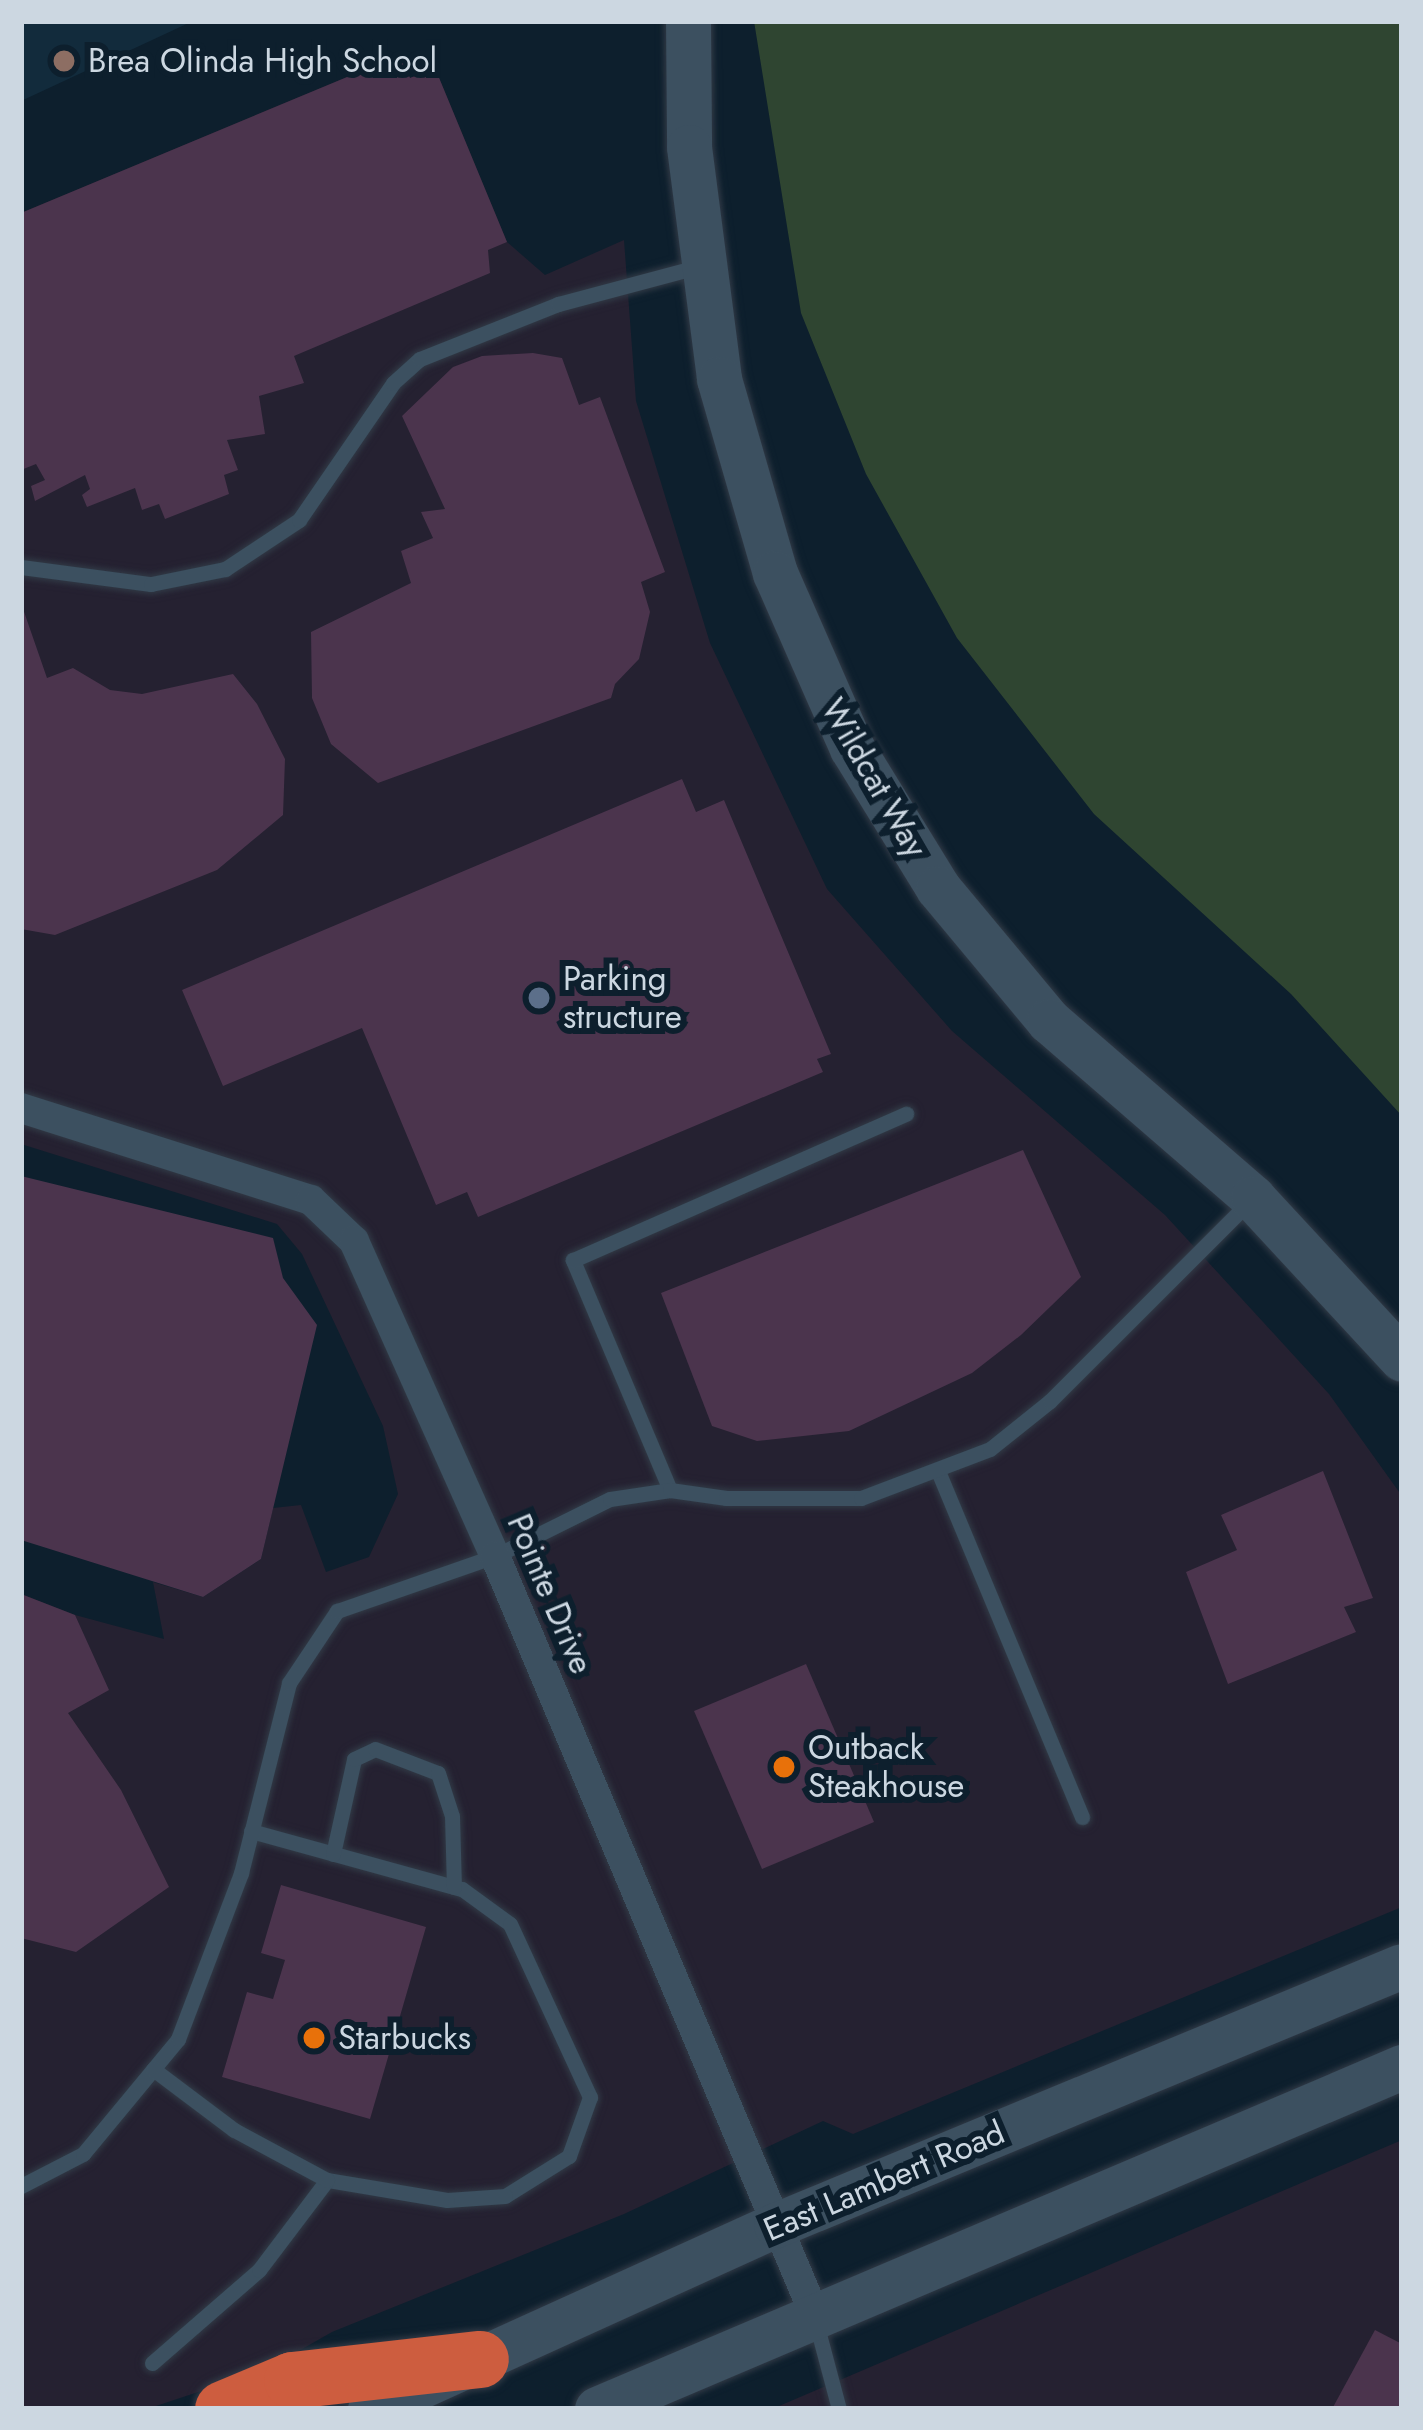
<!DOCTYPE html>
<style>
body{margin:0}
#map{position:relative;width:1423px;height:2430px;overflow:hidden;background:#0d1f2d;font-family:Jost,sans-serif}
div>[style]{position:absolute}
.commercial>*{inset:0;background:#252131}
.built>*{inset:0;background:#122b3c}
.green>*{inset:0;background:#2f4531}
.building>*{inset:0;background:#4b344d}
.roads{filter:drop-shadow(0 0 3px #313a46) drop-shadow(0 0 3px #313a46)}
.lane>*{height:15px;margin:-7.5px;padding:0 7.5px;transform-origin:7.5px;border-radius:7.5px;background:#3c5060}
.street>*{height:30px;margin:-15px;padding:0 15px;transform-origin:15px;border-radius:15px;background:#3c5060}
.secondary>*{height:45px;margin:-22.5px;padding:0 22.5px;transform-origin:22.5px;border-radius:22.5px;background:#3c5060}
.highway>*{height:57px;margin:-28.5px;padding:0 28.5px;transform-origin:28.5px;border-radius:28.5px;background:#cd5d3f}
.dots>*{width:33px;height:33px;translate:-50% -50%;box-sizing:border-box;border:6px solid #0d1f2d;border-radius:50%}
span{translate:-50% -50%;white-space:nowrap;text-align:center;line-height:1.15;-webkit-text-stroke:12px #0d1f2d;paint-order:stroke}
.poi-label{font-size:33px;color:#ccd7e1}
.left{translate:0 -50%;text-align:left}
.street-label{font-size:33px;color:#ccd7e1}
.frame{position:absolute;inset:0;border:24px solid #ccd7e1;pointer-events:none}
</style>
<div id="map">
<div class="commercial">
<i style="clip-path:polygon(400px 55px,410px 78px,435px 68px,507px 242px,545px 275px,624px 240px,636px 401px,710px 643px,827px 889px,952px 1031px,1165px 1215px,1329px 1394px,1402px 1496px,1402px 1907px,853px 2134px,823px 2121px,624px 2214px,332px 2332px,267px 2369px,147px 2409px,21px 2409px,21px 1594px,75px 1615px,164px 1639px,153px 1582px,203px 1597px,261px 1559px,273px 1508px,301px 1505px,326px 1572px,369px 1557px,398px 1494px,383px 1426px,302px 1254px,277px 1224px,21px 1144px,21px 213px)"></i>
<i style="clip-path:polygon(1402px 2140px,1402px 2409px,772px 2409px)"></i>
</div>
<div class="built">
<i style="clip-path:polygon(21px 21px,193px 21px,21px 101px)"></i>
</div>
<div class="green">
<i style="clip-path:polygon(754px 21px,1402px 21px,1402px 1116px,1291px 994px,1094px 814px,957px 638px,866px 474px,801px 313px)"></i>
</div>
<div class="building">
<i style="clip-path:polygon(400px 55px,410px 78px,435px 68px,507px 242px,488px 250px,490px 273px,294px 356px,304px 383px,259px 396px,265px 434px,227px 440px,238px 470px,224px 475px,229px 494px,165px 519px,159px 504px,142px 510px,135px 488px,87px 507px,82px 495px,90px 489px,85px 475px,35px 501px,31px 486px,45px 480px,36px 464px,21px 470px,21px 213px)"></i>
<i style="clip-path:polygon(533px 353px,562px 358px,579px 405px,600px 397px,665px 572px,641px 582px,650px 612px,639px 659px,615px 684px,611px 698px,378px 783px,331px 744px,312px 698px,311px 632px,411px 583px,401px 551px,433px 538px,421px 512px,445px 509px,402px 416px,453px 367px,482px 356px)"></i>
<i style="clip-path:polygon(21px 603px,47px 678px,73px 668px,110px 690px,142px 694px,233px 674px,257px 704px,285px 759px,283px 815px,217px 870px,55px 935px,21px 929px)"></i>
<i style="clip-path:polygon(682px 779px,696px 812px,724px 800px,831px 1054px,817px 1059px,823px 1072px,478px 1217px,467px 1192px,436px 1205px,362px 1028px,223px 1086px,182px 990px)"></i>
<i style="clip-path:polygon(1023px 1150px,1081px 1277px,1021px 1335px,972px 1373px,849px 1431px,757px 1441px,712px 1426px,661px 1293px)"></i>
<i style="clip-path:polygon(21px 1176px,273px 1238px,283px 1278px,317px 1325px,261px 1559px,203px 1597px,21px 1540px)"></i>
<i style="clip-path:polygon(1323px 1471px,1373px 1598px,1344px 1607px,1356px 1632px,1228px 1684px,1186px 1572px,1237px 1550px,1221px 1515px)"></i>
<i style="clip-path:polygon(21px 1594px,75px 1615px,109px 1690px,68px 1713px,121px 1790px,169px 1887px,76px 1952px,21px 1938px)"></i>
<i style="clip-path:polygon(806px 1664px,874px 1822px,762px 1869px,694px 1711px)"></i>
<i style="clip-path:polygon(281px 1885px,426px 1927px,370px 2119px,222px 2077px,247px 1992px,273px 1999px,285px 1960px,261px 1953px)"></i>
<i style="clip-path:polygon(1375px 2330px,1402px 2344px,1402px 2409px,1332px 2409px)"></i>
</div>
<div class="roads">
<div class="lane">
<i style="left:21px;top:567px;width:131px;rotate:7.5deg"></i>
<i style="left:151px;top:584px;width:76px;rotate:-11.5deg"></i>
<i style="left:225px;top:569px;width:89px;rotate:-33.5deg"></i>
<i style="left:299px;top:520px;width:166px;rotate:-55.5deg"></i>
<i style="left:393px;top:383px;width:36px;rotate:-42deg"></i>
<i style="left:420px;top:359px;width:149px;rotate:-21.7deg"></i>
<i style="left:558px;top:304px;width:148px;rotate:-14.9deg"></i>
<i style="left:938px;top:1471px;width:375px;rotate:67.4deg"></i>
<i style="left:670px;top:1490px;width:250px;rotate:-112.9deg"></i>
<i style="left:573px;top:1260px;width:364px;rotate:-23.7deg"></i>
<i style="left:251px;top:1831px;width:219px;rotate:15.4deg"></i>
<i style="left:462px;top:1889px;width:59px;rotate:36.1deg"></i>
<i style="left:510px;top:1924px;width:191px;rotate:65.2deg"></i>
<i style="left:590px;top:2097px;width:63px;rotate:109.6deg"></i>
<i style="left:569px;top:2156px;width:75px;rotate:148deg"></i>
<i style="left:505px;top:2196px;width:58px;rotate:176.1deg"></i>
<i style="left:447px;top:2200px;width:122px;rotate:-170.5deg"></i>
<i style="left:333px;top:1854px;width:97px;rotate:-77.5deg"></i>
<i style="left:354px;top:1759px;width:23px;rotate:-25deg"></i>
<i style="left:375px;top:1749px;width:67px;rotate:20.9deg"></i>
<i style="left:438px;top:1773px;width:45px;rotate:72deg"></i>
<i style="left:452px;top:1816px;width:71px;rotate:88.4deg"></i>
<i style="left:21px;top:2186px;width:70px;rotate:-27.3deg"></i>
<i style="left:83px;top:2154px;width:149px;rotate:-50.4deg"></i>
<i style="left:178px;top:2039px;width:178px;rotate:-69.2deg"></i>
<i style="left:241px;top:1873px;width:196px;rotate:-75.8deg"></i>
<i style="left:289px;top:1683px;width:87px;rotate:-56.3deg"></i>
<i style="left:337px;top:1611px;width:167px;rotate:-19.2deg"></i>
<i style="left:495px;top:1556px;width:128px;rotate:-26.4deg"></i>
<i style="left:610px;top:1499px;width:61px;rotate:-8.5deg"></i>
<i style="left:670px;top:1490px;width:57px;rotate:8.1deg"></i>
<i style="left:726px;top:1498px;width:135px"></i>
<i style="left:861px;top:1498px;width:138px;rotate:-20.8deg"></i>
<i style="left:990px;top:1449px;width:77px;rotate:-38.7deg"></i>
<i style="left:1050px;top:1401px;width:284px;rotate:-45deg"></i>
<i style="left:815px;top:2319px;width:93px;rotate:75.1deg"></i>
<i style="left:152px;top:2363px;width:142px;rotate:-41deg"></i>
<i style="left:259px;top:2270px;width:113px;rotate:-52.9deg"></i>
<i style="left:327px;top:2180px;width:106px;rotate:-151.7deg"></i>
<i style="left:234px;top:2130px;width:101px;rotate:-143deg"></i>
</div>
<div class="street">
<i style="left:21px;top:1108px;width:304px;rotate:17.6deg"></i>
<i style="left:311px;top:1200px;width:59px;rotate:43.6deg"></i>
<i style="left:354px;top:1241px;width:345px;rotate:65.9deg"></i>
<i style="left:495px;top:1556px;width:821px;rotate:67.15deg"></i>
</div>
<div class="secondary">
<i style="left:688px;top:21px;width:126px;rotate:89.5deg"></i>
<i style="left:689px;top:147px;width:234px;rotate:82.6deg"></i>
<i style="left:719px;top:379px;width:202px;rotate:73.9deg"></i>
<i style="left:775px;top:573px;width:191px;rotate:66.3deg"></i>
<i style="left:852px;top:748px;width:164px;rotate:58.4deg"></i>
<i style="left:938px;top:888px;width:173px;rotate:50.2deg"></i>
<i style="left:1049px;top:1021px;width:270px;rotate:40.9deg"></i>
<i style="left:1253px;top:1198px;width:219px;rotate:47.2deg"></i>
<i style="left:370px;top:2409px;width:446px;rotate:-24.4deg"></i>
<i style="left:776px;top:2225px;width:677px;rotate:-22.48deg"></i>
<i style="left:597px;top:2409px;width:875px;rotate:-23.02deg"></i>
</div>
<div class="highway">
<i style="left:223px;top:2409px;width:75px;rotate:-22.8deg"></i>
<i style="left:292px;top:2380px;width:189px;rotate:-6.4deg"></i>
</div>
</div>
<div class="dots">
<i style="left:64px;top:61px;background:#8d6e63"></i>
<i style="left:539px;top:998px;background:#5c6f8a"></i>
<i style="left:784px;top:1767px;background:#e8710a"></i>
<i style="left:314px;top:2038px;background:#e8710a"></i>
</div>
<div class="poi-label">
<span class="left" style="left:88px;top:61px">Brea Olinda High School</span>
<span class="left" style="left:563px;top:998px">Parking<br>structure</span>
<span class="left" style="left:808px;top:1767px">Outback<br>Steakhouse</span>
<span class="left" style="left:338px;top:2038px">Starbucks</span>
</div>
<div class="street-label">
<span style="left:874px;top:778px;rotate:60deg">Wildcat Way</span>
<span style="left:550px;top:1594px;rotate:67deg">Pointe Drive</span>
<span style="left:884px;top:2181px;rotate:-23deg">East Lambert Road</span>
</div>
<div class="frame"></div>
</div>
